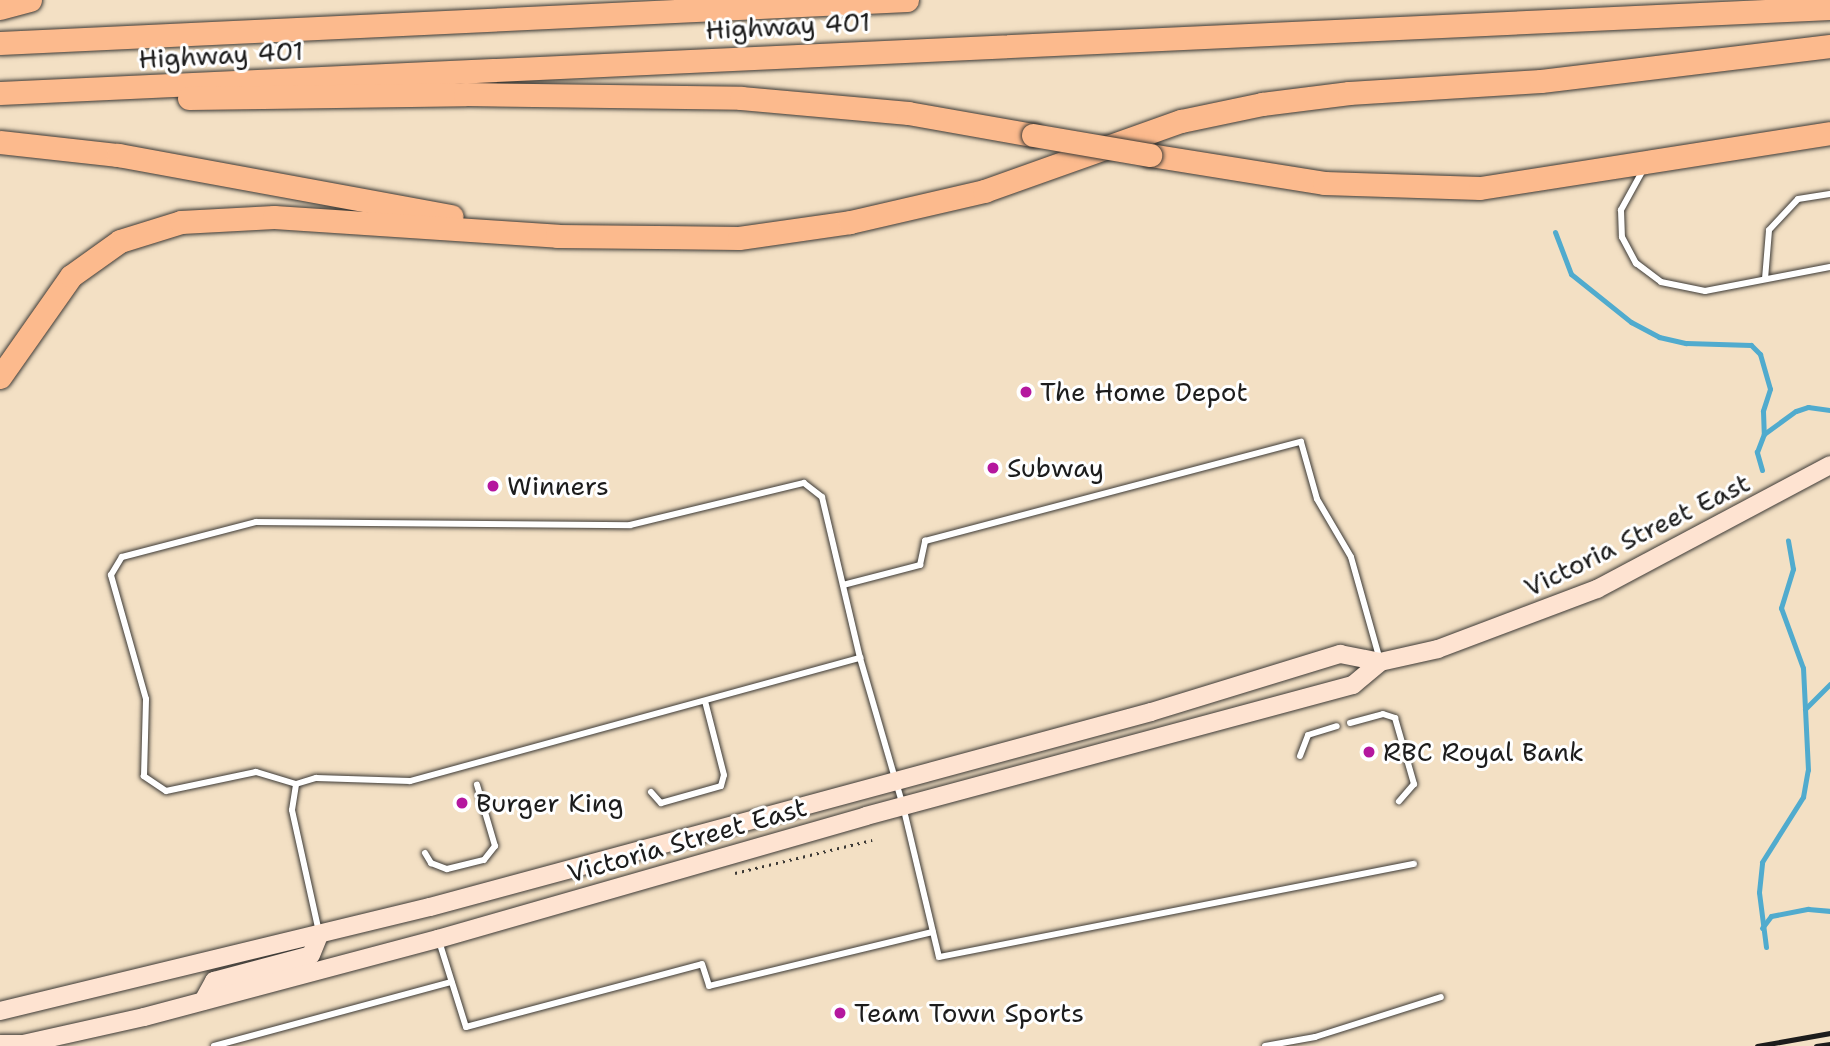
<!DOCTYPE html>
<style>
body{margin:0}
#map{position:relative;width:1830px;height:1046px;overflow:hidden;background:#f3e0c4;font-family:"Shantell Sans",sans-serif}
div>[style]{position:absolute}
.stream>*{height:5px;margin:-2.5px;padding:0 2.5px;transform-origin:2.5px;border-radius:2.5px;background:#50abce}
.path>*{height:2.5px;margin-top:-1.25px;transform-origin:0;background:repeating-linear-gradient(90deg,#3c3935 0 2px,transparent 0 7px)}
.roads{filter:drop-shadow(0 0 2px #3c3935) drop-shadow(0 0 2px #3c3935)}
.lane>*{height:6px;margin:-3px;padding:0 3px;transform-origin:3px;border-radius:3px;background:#fff}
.secondary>*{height:18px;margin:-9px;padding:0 9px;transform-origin:9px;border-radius:9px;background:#fee3d1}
.highway>*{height:23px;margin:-11.5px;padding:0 11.5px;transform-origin:11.5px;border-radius:11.5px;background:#fcba8d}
.rail>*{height:5px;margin:-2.5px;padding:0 2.5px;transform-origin:2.5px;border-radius:2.5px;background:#1c1c1c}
.bridges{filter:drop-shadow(0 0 2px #3c3935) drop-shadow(0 0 2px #3c3935)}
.highway-bridge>*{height:23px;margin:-11.5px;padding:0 11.5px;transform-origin:11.5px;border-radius:11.5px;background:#fcba8d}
.dots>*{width:19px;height:19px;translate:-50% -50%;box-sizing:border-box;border:4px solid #fff;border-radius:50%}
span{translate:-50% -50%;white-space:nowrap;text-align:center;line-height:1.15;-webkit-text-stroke:6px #fff;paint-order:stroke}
.street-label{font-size:26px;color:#1c1c1c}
.poi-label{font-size:26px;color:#1c1c1c}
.left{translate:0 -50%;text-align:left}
</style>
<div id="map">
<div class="stream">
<i style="left:1555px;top:232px;width:45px;rotate:69.1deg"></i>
<i style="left:1571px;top:274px;width:77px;rotate:38.7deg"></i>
<i style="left:1631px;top:322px;width:32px;rotate:28deg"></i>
<i style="left:1659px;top:337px;width:28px;rotate:13deg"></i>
<i style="left:1686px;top:343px;width:65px;rotate:1.8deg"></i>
<i style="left:1751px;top:345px;width:13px;rotate:45deg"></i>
<i style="left:1760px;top:354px;width:36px;rotate:74deg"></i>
<i style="left:1770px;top:389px;width:23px;rotate:108deg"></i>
<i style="left:1763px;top:411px;width:23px;rotate:88deg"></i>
<i style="left:1762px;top:470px;width:19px;rotate:-106deg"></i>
<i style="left:1757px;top:452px;width:19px;rotate:-69deg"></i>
<i style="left:1764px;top:434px;width:39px;rotate:-36deg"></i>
<i style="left:1796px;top:411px;width:13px;rotate:-18deg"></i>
<i style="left:1808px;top:407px;width:22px;rotate:8deg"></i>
<i style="left:1805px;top:709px;width:35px;rotate:-45deg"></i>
<i style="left:1762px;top:928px;width:15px;rotate:-53deg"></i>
<i style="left:1771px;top:916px;width:38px;rotate:-11deg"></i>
<i style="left:1808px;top:909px;width:22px;rotate:5deg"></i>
<i style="left:1766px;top:947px;width:55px;rotate:-97.3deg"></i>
<i style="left:1759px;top:892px;width:30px;rotate:-84deg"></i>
<i style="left:1762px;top:862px;width:77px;rotate:-57.8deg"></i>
<i style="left:1803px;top:797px;width:27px;rotate:-80deg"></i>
<i style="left:1808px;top:770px;width:102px;rotate:-92.8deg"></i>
<i style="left:1803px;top:668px;width:64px;rotate:-110.1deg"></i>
<i style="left:1781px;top:608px;width:41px;rotate:-72.9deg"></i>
<i style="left:1793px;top:569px;width:29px;rotate:-100deg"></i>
</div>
<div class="path">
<i style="left:735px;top:873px;width:141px;rotate:-13.5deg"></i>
</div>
<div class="roads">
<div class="lane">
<i style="left:1643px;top:170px;width:46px;rotate:118.8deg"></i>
<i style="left:1621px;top:210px;width:27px;rotate:88deg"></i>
<i style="left:1622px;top:237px;width:30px;rotate:62deg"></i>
<i style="left:1636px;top:263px;width:31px;rotate:37deg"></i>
<i style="left:1661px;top:282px;width:45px;rotate:11.6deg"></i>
<i style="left:1705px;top:291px;width:127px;rotate:-10.9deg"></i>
<i style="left:1765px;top:279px;width:49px;rotate:-85.3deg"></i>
<i style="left:1769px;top:230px;width:42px;rotate:-46.9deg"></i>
<i style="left:1798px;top:199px;width:32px;rotate:-9deg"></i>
<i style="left:843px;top:585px;width:80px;rotate:-14.6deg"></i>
<i style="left:920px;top:565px;width:25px;rotate:-78deg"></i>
<i style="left:925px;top:541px;width:389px;rotate:-14.8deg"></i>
<i style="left:1301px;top:442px;width:59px;rotate:74.3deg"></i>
<i style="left:1317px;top:499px;width:67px;rotate:59.6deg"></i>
<i style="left:1351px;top:557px;width:107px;rotate:74.3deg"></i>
<i style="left:1350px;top:723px;width:34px;rotate:-15deg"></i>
<i style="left:1383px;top:714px;width:13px;rotate:18deg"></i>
<i style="left:1395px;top:718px;width:69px;rotate:73.9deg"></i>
<i style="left:1414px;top:784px;width:23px;rotate:131deg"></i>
<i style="left:1300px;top:756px;width:22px;rotate:-69deg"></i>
<i style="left:1308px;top:735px;width:30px;rotate:-17deg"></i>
<i style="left:296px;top:784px;width:21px;rotate:-17deg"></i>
<i style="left:316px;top:778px;width:94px;rotate:1.8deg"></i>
<i style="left:410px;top:781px;width:467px;rotate:-15.3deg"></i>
<i style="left:860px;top:658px;width:154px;rotate:73.8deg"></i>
<i style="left:903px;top:806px;width:155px;rotate:76.6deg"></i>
<i style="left:939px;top:957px;width:484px;rotate:-11.1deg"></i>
<i style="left:651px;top:792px;width:15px;rotate:48deg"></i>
<i style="left:661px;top:803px;width:62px;rotate:-15.8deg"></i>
<i style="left:721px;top:786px;width:11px;rotate:-75deg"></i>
<i style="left:724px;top:775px;width:76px;rotate:-104.4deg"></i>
<i style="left:425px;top:853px;width:12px;rotate:59deg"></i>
<i style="left:431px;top:863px;width:17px;rotate:21deg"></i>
<i style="left:447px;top:869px;width:38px;rotate:-14deg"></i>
<i style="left:484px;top:860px;width:18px;rotate:-52deg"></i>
<i style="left:495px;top:846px;width:64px;rotate:-106.4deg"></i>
<i style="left:319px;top:932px;width:125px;rotate:-102.5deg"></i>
<i style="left:292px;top:810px;width:26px;rotate:-81deg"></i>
<i style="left:296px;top:784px;width:42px;rotate:-163.3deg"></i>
<i style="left:256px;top:772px;width:92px;rotate:168.1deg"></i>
<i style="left:166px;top:791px;width:27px;rotate:-146deg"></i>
<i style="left:144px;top:776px;width:77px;rotate:-88.5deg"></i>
<i style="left:146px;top:699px;width:129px;rotate:-105.8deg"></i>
<i style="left:111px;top:575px;width:21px;rotate:-59deg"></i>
<i style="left:122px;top:557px;width:138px;rotate:-14.6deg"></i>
<i style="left:256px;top:522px;width:374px;rotate:0.5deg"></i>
<i style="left:630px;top:525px;width:179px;rotate:-13.6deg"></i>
<i style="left:804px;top:483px;width:23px;rotate:38deg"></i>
<i style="left:822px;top:497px;width:165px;rotate:76.7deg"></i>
<i style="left:439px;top:941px;width:90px;rotate:72.6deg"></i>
<i style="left:466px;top:1027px;width:244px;rotate:-14.9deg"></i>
<i style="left:702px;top:964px;width:23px;rotate:72deg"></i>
<i style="left:709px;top:986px;width:230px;rotate:-13.6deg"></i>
<i style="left:214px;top:1046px;width:246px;rotate:-15.1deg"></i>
<i style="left:1265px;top:1046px;width:51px;rotate:-10.2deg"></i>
<i style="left:1315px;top:1037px;width:132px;rotate:-17.6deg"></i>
</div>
<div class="secondary">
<i style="left:203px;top:1001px;width:23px;rotate:-61deg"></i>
<i style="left:214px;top:981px;width:100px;rotate:-15deg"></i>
<i style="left:311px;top:955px;width:22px;rotate:-68deg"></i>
<i style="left:0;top:1011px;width:442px;rotate:-13.6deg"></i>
<i style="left:430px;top:907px;width:747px;rotate:-15.13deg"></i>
<i style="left:1151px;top:712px;width:198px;rotate:-17.1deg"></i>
<i style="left:1340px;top:654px;width:41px;rotate:11.3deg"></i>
<i style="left:1380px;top:662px;width:59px;rotate:-12.6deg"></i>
<i style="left:1438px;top:649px;width:170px;rotate:-20.7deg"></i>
<i style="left:1597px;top:589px;width:264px;rotate:-28deg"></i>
<i style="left:0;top:1044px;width:23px"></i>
<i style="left:23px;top:1044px;width:124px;rotate:-12.6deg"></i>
<i style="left:144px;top:1017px;width:304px;rotate:-14.9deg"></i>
<i style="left:438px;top:939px;width:445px;rotate:-16deg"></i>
<i style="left:866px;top:816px;width:504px;rotate:-15.06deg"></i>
<i style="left:1353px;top:685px;width:35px;rotate:-40deg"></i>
</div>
<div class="highway">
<i style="left:0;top:8px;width:31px;rotate:-15deg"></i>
<i style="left:0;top:43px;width:908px;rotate:-2.71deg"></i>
<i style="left:0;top:93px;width:1832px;rotate:-2.66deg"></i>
<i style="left:189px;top:98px;width:276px;rotate:-0.8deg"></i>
<i style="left:465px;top:94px;width:276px;rotate:0.8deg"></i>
<i style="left:741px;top:98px;width:168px;rotate:5.1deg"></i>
<i style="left:908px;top:113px;width:127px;rotate:10deg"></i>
<i style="left:0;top:142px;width:119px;rotate:6.3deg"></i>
<i style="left:118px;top:155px;width:339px;rotate:10.4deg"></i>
<i style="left:1150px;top:155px;width:176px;rotate:9.1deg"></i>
<i style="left:1324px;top:183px;width:156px;rotate:1.8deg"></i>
<i style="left:1480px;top:188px;width:354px;rotate:-8.9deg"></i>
<i style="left:0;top:377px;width:123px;rotate:-54.9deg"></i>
<i style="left:71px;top:276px;width:60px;rotate:-35.5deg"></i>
<i style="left:120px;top:241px;width:64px;rotate:-17.3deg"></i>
<i style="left:181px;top:222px;width:93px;rotate:-3.1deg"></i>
<i style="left:274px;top:217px;width:284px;rotate:3.8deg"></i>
<i style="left:557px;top:236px;width:182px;rotate:0.6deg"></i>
<i style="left:739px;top:238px;width:112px;rotate:-8.2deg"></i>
<i style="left:850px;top:222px;width:138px;rotate:-13deg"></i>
<i style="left:984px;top:191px;width:209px;rotate:-19.6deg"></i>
<i style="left:1181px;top:121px;width:83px;rotate:-11.9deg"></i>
<i style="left:1262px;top:104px;width:88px;rotate:-7.2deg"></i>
<i style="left:1349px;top:93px;width:192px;rotate:-3.6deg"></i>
<i style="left:1541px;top:81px;width:291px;rotate:-6.9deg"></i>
</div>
</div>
<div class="rail">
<i style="left:1757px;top:1046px;width:74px;rotate:-10.1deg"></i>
<i style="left:1816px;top:1046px;width:14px;rotate:-8deg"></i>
</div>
<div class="bridges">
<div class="highway-bridge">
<i style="left:1033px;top:135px;width:119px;rotate:9.7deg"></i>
</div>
</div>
<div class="dots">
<i style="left:1026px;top:392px;background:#b5179e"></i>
<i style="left:993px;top:468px;background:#b5179e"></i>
<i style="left:493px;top:486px;background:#b5179e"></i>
<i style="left:1369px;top:752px;background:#b5179e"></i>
<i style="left:462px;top:803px;background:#b5179e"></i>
<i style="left:840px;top:1013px;background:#b5179e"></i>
</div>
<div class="street-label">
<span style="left:788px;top:26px;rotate:-3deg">Highway 401</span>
<span style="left:221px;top:55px;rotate:-3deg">Highway 401</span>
<span style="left:1637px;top:535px;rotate:-26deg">Victoria Street East</span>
<span style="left:687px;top:840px;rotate:-16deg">Victoria Street East</span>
</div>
<div class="poi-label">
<span class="left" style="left:1040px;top:392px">The Home Depot</span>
<span class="left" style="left:1007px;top:468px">Subway</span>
<span class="left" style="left:507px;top:486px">Winners</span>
<span class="left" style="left:1383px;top:752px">RBC Royal Bank</span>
<span class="left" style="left:476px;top:803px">Burger King</span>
<span class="left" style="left:854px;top:1013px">Team Town Sports</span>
</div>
</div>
